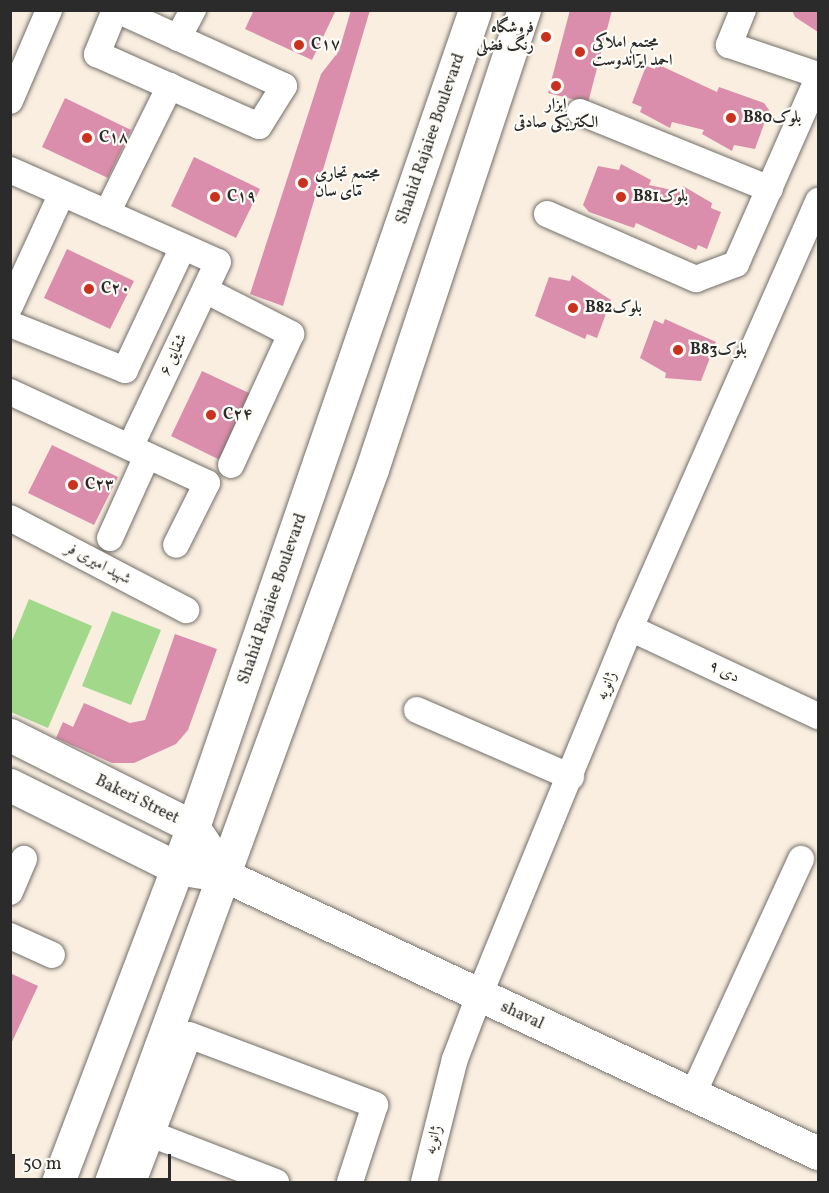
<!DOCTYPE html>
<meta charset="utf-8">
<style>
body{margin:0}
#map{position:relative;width:829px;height:1193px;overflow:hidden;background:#f9eedf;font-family:Vollkorn,Amiri,serif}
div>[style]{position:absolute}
.green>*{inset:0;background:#a1d88a}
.building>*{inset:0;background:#db8eab}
.roads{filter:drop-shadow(0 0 2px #736f6a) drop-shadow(0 0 2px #736f6a)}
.street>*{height:26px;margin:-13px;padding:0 13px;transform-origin:13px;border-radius:13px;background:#fff}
.secondary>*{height:33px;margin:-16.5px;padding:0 16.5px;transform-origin:16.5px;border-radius:16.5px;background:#fff}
.dots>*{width:16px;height:16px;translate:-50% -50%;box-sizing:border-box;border:3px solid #fdfcf7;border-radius:50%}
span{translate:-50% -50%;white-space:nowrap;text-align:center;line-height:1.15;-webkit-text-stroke:4.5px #fdfcf7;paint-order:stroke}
.poi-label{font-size:16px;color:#2b2b2b;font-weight:700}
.right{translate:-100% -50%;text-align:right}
.left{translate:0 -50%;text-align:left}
.street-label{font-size:16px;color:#2b2b2b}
.frame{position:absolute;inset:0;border:12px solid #2b2b2b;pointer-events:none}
.scale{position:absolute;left:12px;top:1154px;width:159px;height:27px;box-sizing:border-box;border:3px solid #2b2b2b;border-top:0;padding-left:8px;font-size:18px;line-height:21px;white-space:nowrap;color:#2b2b2b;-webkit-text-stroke:4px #fdfcf7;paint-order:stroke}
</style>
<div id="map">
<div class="green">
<i style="clip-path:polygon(29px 599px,92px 626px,48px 728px,11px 712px,11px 643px)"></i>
<i style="clip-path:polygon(112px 611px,161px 630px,131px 705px,82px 686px)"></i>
</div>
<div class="building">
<i style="clip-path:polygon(254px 10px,333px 10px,335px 12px,312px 60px,245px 29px)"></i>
<i style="clip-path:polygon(351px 10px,370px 10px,283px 306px,250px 294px,321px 74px,339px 51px)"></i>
<i style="clip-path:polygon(570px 10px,612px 10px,588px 103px,548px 93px)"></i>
<i style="clip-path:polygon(792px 10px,818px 10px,818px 32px,795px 17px)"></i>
<i style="clip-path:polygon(657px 64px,717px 92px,719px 87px,764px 103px,769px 110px,755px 149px,734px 145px,732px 151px,702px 134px,704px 130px,672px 122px,670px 128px,640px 112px,642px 107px,632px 103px,646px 66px,655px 69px)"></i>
<i style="clip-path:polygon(65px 98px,131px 130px,108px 178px,42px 147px)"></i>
<i style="clip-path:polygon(194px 157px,260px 189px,236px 238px,171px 206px)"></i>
<i style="clip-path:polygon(621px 164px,651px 180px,649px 185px,681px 192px,683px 186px,712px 203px,711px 208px,721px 212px,707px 249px,698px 245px,696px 250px,636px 223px,634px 228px,589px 212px,583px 205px,598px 166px,619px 170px)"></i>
<i style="clip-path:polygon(67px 249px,134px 281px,110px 329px,44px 298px)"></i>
<i style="clip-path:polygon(572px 275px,611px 300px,597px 338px,587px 334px,585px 339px,535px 316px,549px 277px,570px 281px)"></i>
<i style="clip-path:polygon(665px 319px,716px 342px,701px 381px,665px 378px,666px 373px,640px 358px,654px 320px,663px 324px)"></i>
<i style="clip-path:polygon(202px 371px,251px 394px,220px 460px,171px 436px)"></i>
<i style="clip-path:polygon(52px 445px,118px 477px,94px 525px,28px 493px)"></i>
<i style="clip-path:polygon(175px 634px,217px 649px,188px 730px,176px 744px,134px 763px,112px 763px,56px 738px,63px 722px,73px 727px,84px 703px,130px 723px,145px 720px)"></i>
<i style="clip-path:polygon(10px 973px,38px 986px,10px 1046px)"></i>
</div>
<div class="roads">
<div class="street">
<i style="left:115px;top:10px;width:48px;rotate:112.2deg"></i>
<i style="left:97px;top:54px;width:177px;rotate:24deg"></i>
<i style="left:259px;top:126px;width:47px;rotate:-58deg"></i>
<i style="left:284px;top:86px;width:183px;rotate:-155.5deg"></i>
<i style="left:743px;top:10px;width:38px;rotate:112deg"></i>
<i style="left:729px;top:45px;width:94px;rotate:18.6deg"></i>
<i style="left:178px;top:38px;width:32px;rotate:-62deg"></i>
<i style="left:10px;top:101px;width:99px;rotate:-66.8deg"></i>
<i style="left:580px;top:112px;width:205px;rotate:22.1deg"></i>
<i style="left:10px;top:170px;width:227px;rotate:23.9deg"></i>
<i style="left:218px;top:262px;width:205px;rotate:115.4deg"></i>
<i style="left:107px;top:213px;width:142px;rotate:-63.6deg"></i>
<i style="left:547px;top:214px;width:163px;rotate:23.6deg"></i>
<i style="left:696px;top:279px;width:43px;rotate:-20.6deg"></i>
<i style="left:736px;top:264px;width:203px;rotate:-66.2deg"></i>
<i style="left:205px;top:290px;width:97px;rotate:27.1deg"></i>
<i style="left:291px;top:334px;width:144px;rotate:114.6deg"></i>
<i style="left:10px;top:306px;width:124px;rotate:-65.3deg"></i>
<i style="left:10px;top:324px;width:124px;rotate:21.8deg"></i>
<i style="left:125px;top:370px;width:136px;rotate:-64.8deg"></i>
<i style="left:10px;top:392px;width:217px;rotate:24.8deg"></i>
<i style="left:207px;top:483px;width:69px;rotate:116.6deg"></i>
<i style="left:10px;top:518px;width:199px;rotate:27.6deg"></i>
<i style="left:110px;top:538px;width:90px;rotate:-65.7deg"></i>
<i style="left:630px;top:628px;width:208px;rotate:25.1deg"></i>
<i style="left:417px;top:710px;width:168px;rotate:23.5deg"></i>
<i style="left:10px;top:892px;width:36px;rotate:-67deg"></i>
<i style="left:10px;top:936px;width:46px;rotate:24.3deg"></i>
<i style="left:692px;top:1096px;width:261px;rotate:-65.3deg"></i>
<i style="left:151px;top:1134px;width:134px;rotate:21deg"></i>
<i style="left:133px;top:1182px;width:157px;rotate:-69.1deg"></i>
<i style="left:189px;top:1035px;width:199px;rotate:20.6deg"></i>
<i style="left:375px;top:1105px;width:81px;rotate:108deg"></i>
<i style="left:424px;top:1182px;width:127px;rotate:-75.9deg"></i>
<i style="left:455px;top:1059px;width:67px;rotate:-69.1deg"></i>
<i style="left:479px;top:996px;width:398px;rotate:-67.7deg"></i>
<i style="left:630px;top:628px;width:467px;rotate:-66.2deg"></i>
</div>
<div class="secondary">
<i style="left:10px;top:735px;width:205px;rotate:26.7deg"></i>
<i style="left:193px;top:827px;width:22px;rotate:56deg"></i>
<i style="left:10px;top:785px;width:186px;rotate:26.4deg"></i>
<i style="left:177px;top:868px;width:50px;rotate:9.3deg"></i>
<i style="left:226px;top:876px;width:654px;rotate:25.08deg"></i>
<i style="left:58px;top:1182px;width:380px;rotate:-69.2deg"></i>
<i style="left:193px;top:827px;width:864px;rotate:-70.96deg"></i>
<i style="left:111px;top:1182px;width:759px;rotate:-69.89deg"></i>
<i style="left:372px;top:469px;width:484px;rotate:-71.7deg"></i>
</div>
</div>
<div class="dots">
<i style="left:546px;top:37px;background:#c8321e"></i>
<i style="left:299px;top:45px;background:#c8321e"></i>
<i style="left:580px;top:52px;background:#c8321e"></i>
<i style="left:556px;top:86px;background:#c8321e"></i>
<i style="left:731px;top:118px;background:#c8321e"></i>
<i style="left:87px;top:138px;background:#c8321e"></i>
<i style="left:303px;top:183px;background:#c8321e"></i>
<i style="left:215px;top:197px;background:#c8321e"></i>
<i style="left:621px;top:197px;background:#c8321e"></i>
<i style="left:89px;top:289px;background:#c8321e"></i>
<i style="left:573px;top:308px;background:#c8321e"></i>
<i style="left:678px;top:350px;background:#c8321e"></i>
<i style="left:211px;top:415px;background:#c8321e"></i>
<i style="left:73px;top:485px;background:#c8321e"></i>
</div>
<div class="poi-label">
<span class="right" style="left:534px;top:37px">فروشگاه<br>رنگ فضلی</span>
<span class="left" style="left:592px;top:52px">مجتمع املاکی<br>احمد ایراندوست</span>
<span class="left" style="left:311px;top:45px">C۱۷</span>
<span style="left:556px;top:114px">ابزار<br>الکتریکی صادقی</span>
<span class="left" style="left:743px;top:118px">B80بلوک</span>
<span class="left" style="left:99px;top:138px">C۱۸</span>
<span class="left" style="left:315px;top:183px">مجتمع تجاری<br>مای سان</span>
<span class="left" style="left:227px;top:197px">C۱۹</span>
<span class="left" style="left:633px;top:197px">B81بلوک</span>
<span class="left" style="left:101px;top:289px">C۲۰</span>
<span class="left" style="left:585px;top:308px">B82بلوک</span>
<span class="left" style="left:690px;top:350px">B83بلوک</span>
<span class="left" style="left:223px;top:415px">C۲۴</span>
<span class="left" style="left:85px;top:485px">C۲۳</span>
</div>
<div class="street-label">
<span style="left:431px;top:139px;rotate:-71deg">Shahid Rajaiee Boulevard</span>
<span style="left:174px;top:355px;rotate:-65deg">شقایق ۶</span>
<span style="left:98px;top:564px;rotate:28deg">شهید امیری فر</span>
<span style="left:273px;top:599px;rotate:-71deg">Shahid Rajaiee Boulevard</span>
<span style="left:724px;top:672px;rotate:25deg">۹ دی</span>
<span style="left:607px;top:686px;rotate:-68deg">ژانویه</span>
<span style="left:137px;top:800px;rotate:26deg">Bakeri Street</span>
<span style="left:522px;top:1016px;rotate:25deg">shaval</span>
<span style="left:434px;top:1140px;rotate:-76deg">ژانویه</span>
</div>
<div class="frame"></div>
<div class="scale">50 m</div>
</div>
